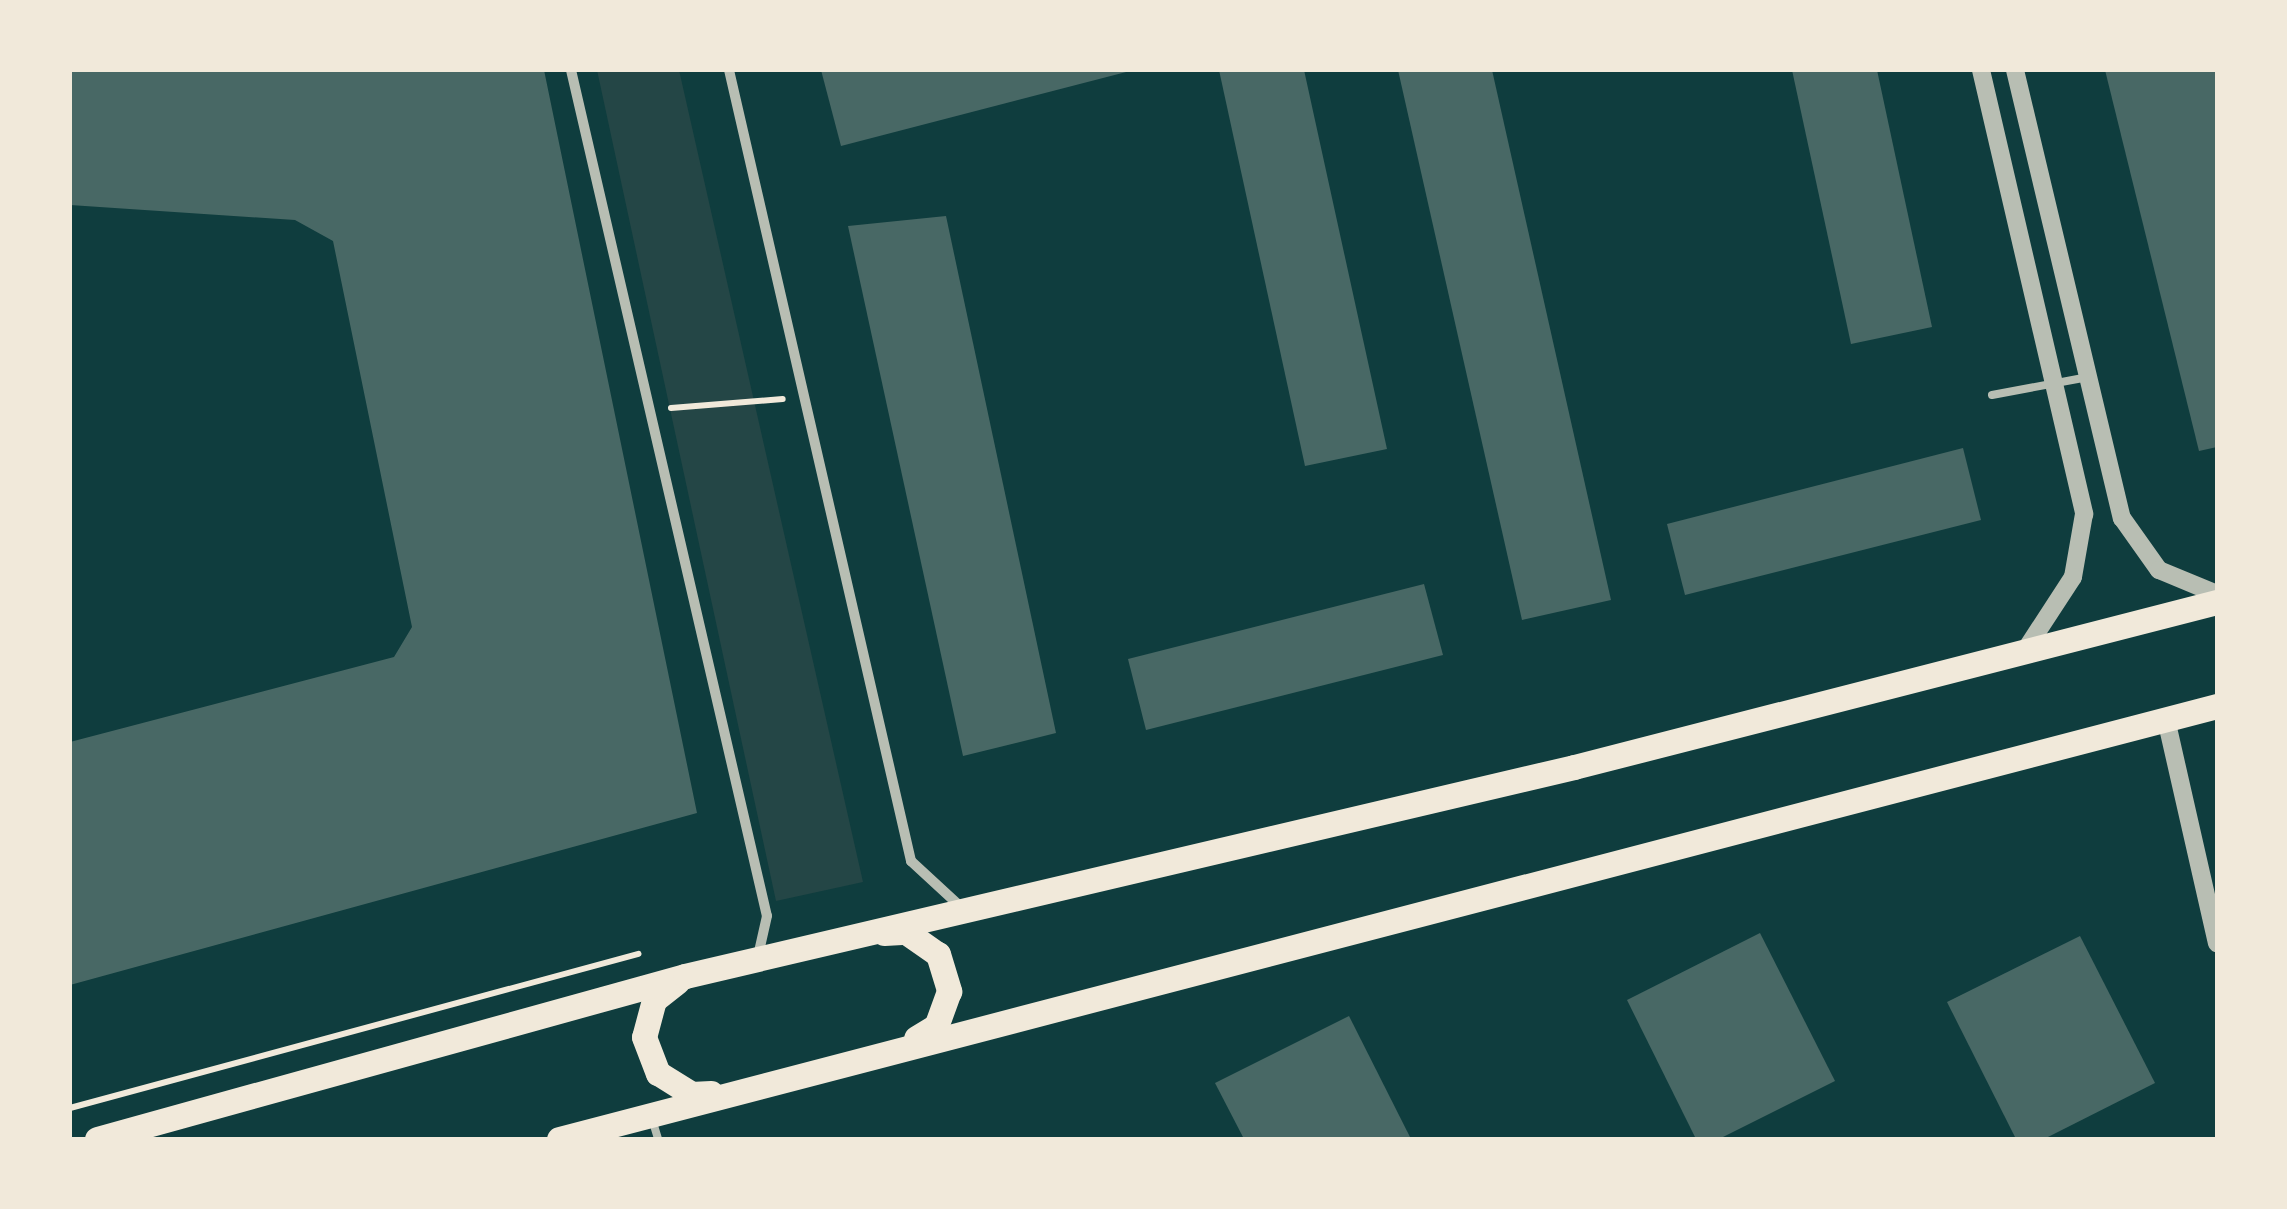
<!DOCTYPE html>
<style>
body{margin:0}
#map{position:relative;width:2287px;height:1209px;overflow:hidden;background:#0f3d3e;font-family:"Roboto Serif",serif}
div>[style]{position:absolute}
.green>*{inset:0;background:#244646}
.building>*{inset:0;background:#486865}
.path>*{height:6px;margin:-3px;padding:0 3px;transform-origin:3px;border-radius:3px;background:#f1e9da}
.service>*{height:8px;margin:-4px;padding:0 4px;transform-origin:4px;border-radius:4px;background:#b8beb3}
.minor>*{height:10px;margin:-5px;padding:0 5px;transform-origin:5px;border-radius:5px;background:#b8beb3}
.tertiary>*{height:18px;margin:-9px;padding:0 9px;transform-origin:9px;border-radius:9px;background:#b8beb3}
.primary>*{height:25px;margin:-12.5px;padding:0 12.5px;transform-origin:12.5px;border-radius:12.5px;background:#f1e9da}
span{translate:-50% -50%;white-space:nowrap;text-align:center;line-height:1.15;-webkit-text-stroke:10px #f1e9da;paint-order:stroke}
.frame{position:absolute;inset:0;border:72px solid #f1e9da;pointer-events:none}
</style>
<div id="map">
<div class="green">
<i style="clip-path:polygon(597px 70px,679px 70px,863px 882px,776px 901px)"></i>
</div>
<div class="building">
<i style="clip-path:polygon(70px 70px,544px 70px,697px 813px,70px 985px,70px 742px,394px 657px,412px 627px,333px 241px,295px 220px,70px 205px)"></i>
<i style="clip-path:polygon(821px 70px,1130px 70px,1130px 71px,841px 146px)"></i>
<i style="clip-path:polygon(1219px 70px,1304px 70px,1387px 449px,1305px 466px)"></i>
<i style="clip-path:polygon(1398px 70px,1492px 70px,1611px 600px,1522px 620px)"></i>
<i style="clip-path:polygon(1792px 70px,1877px 70px,1932px 327px,1851px 344px)"></i>
<i style="clip-path:polygon(2105px 70px,2217px 70px,2217px 447px,2199px 451px)"></i>
<i style="clip-path:polygon(946px 216px,1056px 733px,963px 756px,848px 226px)"></i>
<i style="clip-path:polygon(1963px 448px,1981px 520px,1685px 595px,1667px 524px)"></i>
<i style="clip-path:polygon(1424px 584px,1443px 655px,1146px 730px,1128px 659px)"></i>
<i style="clip-path:polygon(1760px 933px,1835px 1081px,1719px 1139px,1696px 1139px,1627px 1000px)"></i>
<i style="clip-path:polygon(2080px 936px,2155px 1083px,2044px 1139px,2016px 1139px,1947px 1002px)"></i>
<i style="clip-path:polygon(1349px 1016px,1411px 1139px,1244px 1139px,1215px 1083px)"></i>
</div>
<div class="path">
<i style="left:671px;top:408px;width:112px;rotate:-4.6deg"></i>
<i style="left:70px;top:1108px;width:589px;rotate:-15.17deg"></i>
</div>
<div class="service">
<i style="left:1992px;top:395px;width:98px;rotate:-10.6deg"></i>
<i style="left:652px;top:1119px;width:21px;rotate:73deg"></i>
</div>
<div class="minor">
<i style="left:571px;top:70px;width:868px;rotate:76.96deg"></i>
<i style="left:767px;top:916px;width:41px;rotate:102.7deg"></i>
<i style="left:729px;top:70px;width:812px;rotate:77.04deg"></i>
<i style="left:911px;top:861px;width:69px;rotate:42.7deg"></i>
</div>
<div class="tertiary">
<i style="left:1981px;top:70px;width:456px;rotate:76.9deg"></i>
<i style="left:2084px;top:514px;width:64px;rotate:99.9deg"></i>
<i style="left:2073px;top:577px;width:82px;rotate:123.1deg"></i>
<i style="left:2015px;top:70px;width:461px;rotate:76.6deg"></i>
<i style="left:2122px;top:518px;width:64px;rotate:54.6deg"></i>
<i style="left:2159px;top:570px;width:63px;rotate:22.5deg"></i>
<i style="left:2166px;top:719px;width:230px;rotate:77.2deg"></i>
</div>
<div class="primary">
<i style="left:884px;top:933px;width:22px;rotate:-3deg"></i>
<i style="left:906px;top:932px;width:39px;rotate:35deg"></i>
<i style="left:938px;top:954px;width:39px;rotate:73deg"></i>
<i style="left:949px;top:991px;width:37px;rotate:110deg"></i>
<i style="left:936px;top:1026px;width:23px;rotate:149deg"></i>
<i style="left:677px;top:982px;width:29px;rotate:142deg"></i>
<i style="left:654px;top:1000px;width:38px;rotate:105deg"></i>
<i style="left:644px;top:1037px;width:39px;rotate:69deg"></i>
<i style="left:658px;top:1073px;width:39px;rotate:32deg"></i>
<i style="left:691px;top:1094px;width:20px;rotate:-3deg"></i>
<i style="left:97px;top:1139px;width:610px;rotate:-15.49deg"></i>
<i style="left:685px;top:976px;width:913px;rotate:-13.23deg"></i>
<i style="left:1574px;top:767px;width:664px;rotate:-14.39deg"></i>
<i style="left:559px;top:1139px;width:1714px;rotate:-14.64deg"></i>
</div>
<div class="frame"></div>
</div>
